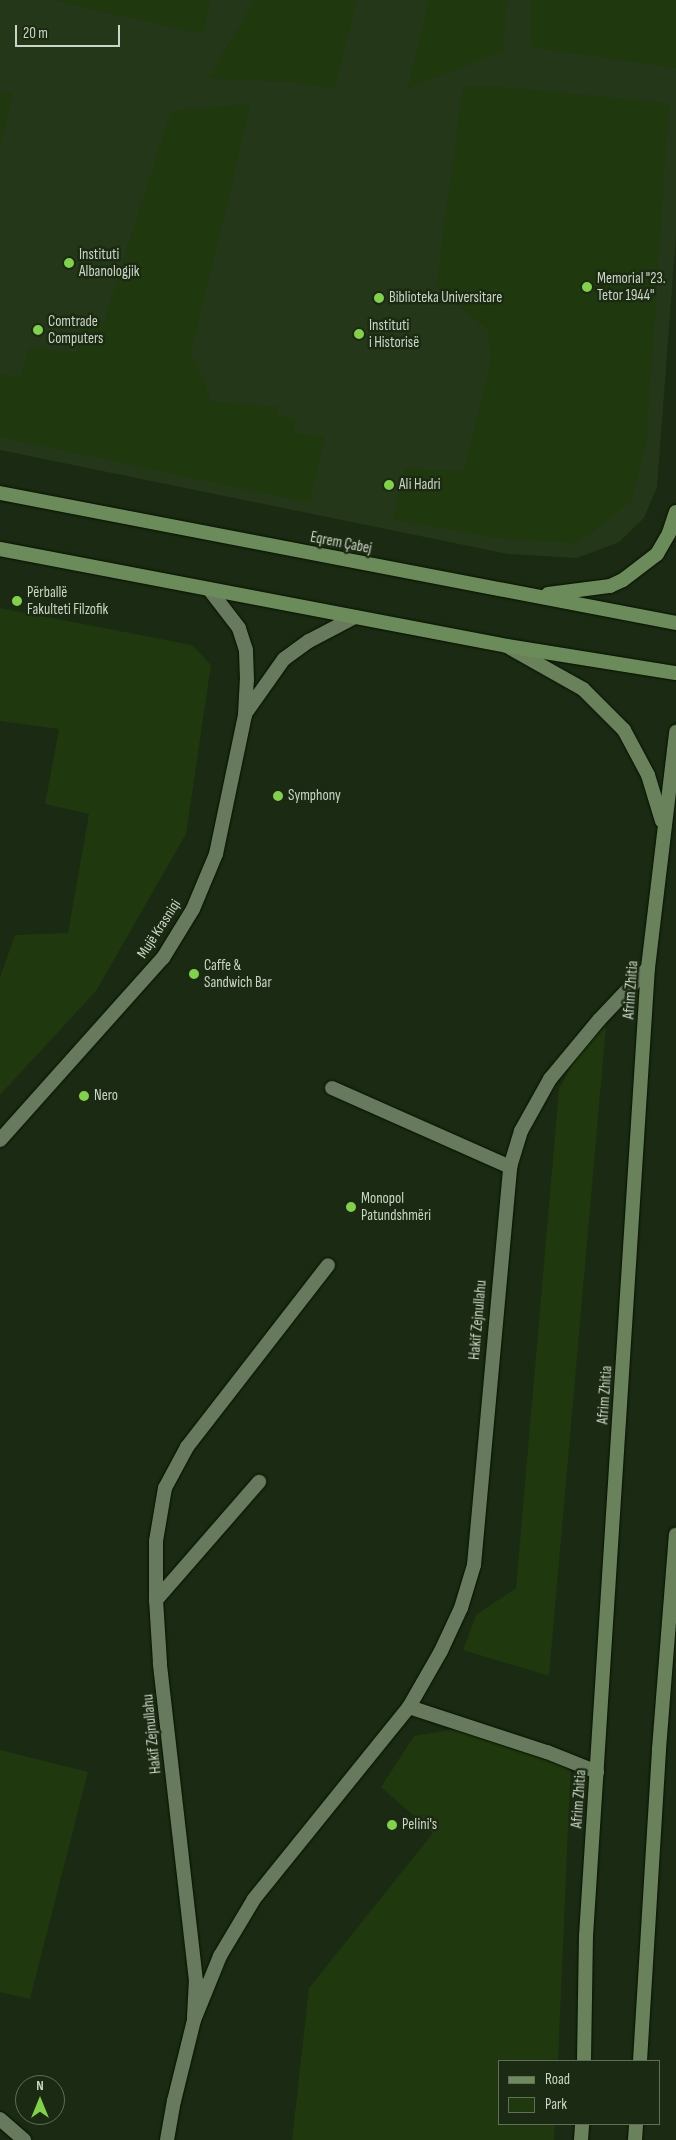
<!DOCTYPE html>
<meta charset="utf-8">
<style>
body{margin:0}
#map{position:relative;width:676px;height:2140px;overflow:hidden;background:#1b2a12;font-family:"Sofia Sans Condensed",sans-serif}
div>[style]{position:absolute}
.built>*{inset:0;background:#253719}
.green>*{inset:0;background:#1f380e}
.roads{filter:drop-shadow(0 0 1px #051200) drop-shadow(0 0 1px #051200)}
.service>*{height:14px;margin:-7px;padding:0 7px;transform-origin:7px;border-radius:7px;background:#687a5e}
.minor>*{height:14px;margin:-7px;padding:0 7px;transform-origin:7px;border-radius:7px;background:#687a5e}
.secondary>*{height:14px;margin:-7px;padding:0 7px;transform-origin:7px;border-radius:7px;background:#6a825c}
.primary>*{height:14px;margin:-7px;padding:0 7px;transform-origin:7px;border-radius:7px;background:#6c8b5a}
.dots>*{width:14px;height:14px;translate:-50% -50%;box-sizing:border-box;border:2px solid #1b2a12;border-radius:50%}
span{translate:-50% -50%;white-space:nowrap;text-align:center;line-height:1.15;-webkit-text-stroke:5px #1b2a12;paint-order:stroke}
.poi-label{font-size:15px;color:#cbd5c6}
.left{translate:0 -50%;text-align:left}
.street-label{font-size:15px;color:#cbd5c6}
.legend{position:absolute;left:498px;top:2060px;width:162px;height:65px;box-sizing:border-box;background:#1b2a12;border:1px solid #616e5a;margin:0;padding:6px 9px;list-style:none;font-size:15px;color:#cbd5c6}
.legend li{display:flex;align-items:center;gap:10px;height:25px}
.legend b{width:25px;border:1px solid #616e5a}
.north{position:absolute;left:15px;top:2075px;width:50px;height:50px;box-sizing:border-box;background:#1b2a12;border:1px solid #616e5a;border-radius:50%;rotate:0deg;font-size:14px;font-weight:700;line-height:20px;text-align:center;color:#cbd5c6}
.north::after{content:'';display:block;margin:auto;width:18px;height:22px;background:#83d04f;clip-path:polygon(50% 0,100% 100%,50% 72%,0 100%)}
.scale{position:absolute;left:15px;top:25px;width:105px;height:22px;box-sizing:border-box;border:2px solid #cbd5c6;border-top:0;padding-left:6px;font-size:15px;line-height:18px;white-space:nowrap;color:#cbd5c6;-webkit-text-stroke:4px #1b2a12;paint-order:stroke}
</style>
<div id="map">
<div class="built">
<i style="clip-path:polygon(0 0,676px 0,676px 234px,657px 487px,644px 518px,619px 542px,577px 558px,508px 554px,0 450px)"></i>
</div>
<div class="green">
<i style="clip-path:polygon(51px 0,211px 0,203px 34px)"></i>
<i style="clip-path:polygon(255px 0,357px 0,335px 89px,296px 82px,208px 78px)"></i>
<i style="clip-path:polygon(429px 0,507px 0,503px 51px,408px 88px)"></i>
<i style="clip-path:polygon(531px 0,676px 0,676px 68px,531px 47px)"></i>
<i style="clip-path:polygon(490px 86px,669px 103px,646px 446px,631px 501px,578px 543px,497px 538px,393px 519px,405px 469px,464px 471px,491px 360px,488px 330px,436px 287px,463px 87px)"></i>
<i style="clip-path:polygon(0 91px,13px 94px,0 149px)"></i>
<i style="clip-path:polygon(251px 104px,191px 353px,212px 402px,278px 407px,277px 416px,297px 420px,293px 433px,325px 437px,310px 503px,0 437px,0 373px,20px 377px,29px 347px,76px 353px,83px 321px,103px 325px,171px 111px)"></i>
<i style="clip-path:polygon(0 608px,192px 645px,211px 665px,186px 834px,96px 991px,0 1095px,0 977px,15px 935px,68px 933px,89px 814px,45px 804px,59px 729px,0 721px)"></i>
<i style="clip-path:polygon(606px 1026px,549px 1676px,463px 1650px,476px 1615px,516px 1588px,559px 1089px,579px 1051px)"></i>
<i style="clip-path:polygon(472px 1726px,571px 1760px,558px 2061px,500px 2061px,500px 2124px,555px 2124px,554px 2140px,292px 2140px,309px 1988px,433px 1833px,381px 1787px,414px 1736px)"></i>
<i style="clip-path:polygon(0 1750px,88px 1772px,30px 1999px,0 1992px)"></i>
</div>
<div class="roads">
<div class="service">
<i style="left:332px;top:1088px;width:195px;rotate:23.9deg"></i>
<i style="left:156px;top:1600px;width:157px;rotate:-48.9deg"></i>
<i style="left:194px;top:2017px;width:36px;rotate:-87deg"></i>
<i style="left:196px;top:1981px;width:320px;rotate:-96.5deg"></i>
<i style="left:160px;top:1663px;width:63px;rotate:-93.6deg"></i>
<i style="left:156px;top:1600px;width:59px;rotate:-90deg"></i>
<i style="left:156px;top:1541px;width:54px;rotate:-80.4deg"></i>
<i style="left:165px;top:1488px;width:47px;rotate:-61.8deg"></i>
<i style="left:187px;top:1447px;width:230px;rotate:-52.2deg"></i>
</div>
<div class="minor">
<i style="left:245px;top:714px;width:67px;rotate:-54.7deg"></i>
<i style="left:284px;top:659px;width:31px;rotate:-36deg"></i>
<i style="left:309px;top:641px;width:52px;rotate:-27.6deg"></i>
<i style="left:0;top:1140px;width:244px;rotate:-48.2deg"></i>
<i style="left:163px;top:958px;width:57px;rotate:-58.5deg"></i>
<i style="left:193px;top:909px;width:60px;rotate:-67.3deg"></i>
<i style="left:216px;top:854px;width:142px;rotate:-78.2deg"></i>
<i style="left:245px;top:715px;width:35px;rotate:-87deg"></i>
<i style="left:247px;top:680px;width:30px;rotate:-92deg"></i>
<i style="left:246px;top:650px;width:23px;rotate:-108deg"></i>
<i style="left:239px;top:628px;width:49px;rotate:-127.6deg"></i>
<i style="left:409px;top:1707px;width:145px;rotate:18.1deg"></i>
<i style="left:547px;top:1752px;width:54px;rotate:21.8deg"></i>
<i style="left:0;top:2119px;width:32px;rotate:41deg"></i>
<i style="left:167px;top:2140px;width:40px;rotate:-80deg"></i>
<i style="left:174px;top:2101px;width:83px;rotate:-76.1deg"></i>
<i style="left:194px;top:2020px;width:69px;rotate:-67.9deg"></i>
<i style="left:220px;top:1956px;width:66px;rotate:-59.2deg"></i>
<i style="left:254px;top:1899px;width:247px;rotate:-51.1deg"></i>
<i style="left:409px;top:1707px;width:64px;rotate:-60.3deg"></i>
<i style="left:441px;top:1651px;width:47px;rotate:-65.1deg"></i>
<i style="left:461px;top:1608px;width:45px;rotate:-73.2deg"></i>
<i style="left:474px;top:1565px;width:400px;rotate:-84.8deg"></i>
<i style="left:510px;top:1167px;width:38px;rotate:-73deg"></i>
<i style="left:521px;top:1131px;width:60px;rotate:-60.9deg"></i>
<i style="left:550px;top:1079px;width:77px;rotate:-50.3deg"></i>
<i style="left:599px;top:1020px;width:71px;rotate:-46.7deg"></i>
</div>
<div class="secondary">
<i style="left:510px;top:648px;width:84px;rotate:29.3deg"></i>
<i style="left:583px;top:689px;width:58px;rotate:45deg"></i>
<i style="left:624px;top:730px;width:51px;rotate:61.9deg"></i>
<i style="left:648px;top:775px;width:48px;rotate:73.1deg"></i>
<i style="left:584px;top:2061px;width:125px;rotate:-89.1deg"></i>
<i style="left:586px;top:1936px;width:970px;rotate:-86.34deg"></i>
<i style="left:648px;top:968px;width:238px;rotate:-83.2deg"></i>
<i style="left:640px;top:2061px;width:313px;rotate:-86.5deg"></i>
<i style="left:659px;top:1749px;width:215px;rotate:-85.5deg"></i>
<i style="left:581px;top:2140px;width:16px;rotate:-86deg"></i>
<i style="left:635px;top:2140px;width:16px;rotate:-86deg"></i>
</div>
<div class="primary">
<i style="left:0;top:493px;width:688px;rotate:10.89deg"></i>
<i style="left:0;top:549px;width:516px;rotate:10.83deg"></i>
<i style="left:507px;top:646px;width:171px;rotate:9.1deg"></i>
<i style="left:548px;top:594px;width:63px;rotate:-7.4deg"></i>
<i style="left:610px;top:586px;width:14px;rotate:-25deg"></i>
<i style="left:623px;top:580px;width:43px;rotate:-37.4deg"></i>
<i style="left:657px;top:554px;width:24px;rotate:-60deg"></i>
<i style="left:669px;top:533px;width:22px;rotate:-72deg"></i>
</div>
</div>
<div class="dots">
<i style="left:69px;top:263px;background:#83d04f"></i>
<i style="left:587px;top:287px;background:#83d04f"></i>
<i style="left:379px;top:298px;background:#83d04f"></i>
<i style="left:38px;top:330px;background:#83d04f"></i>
<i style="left:359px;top:334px;background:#83d04f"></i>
<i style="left:389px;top:485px;background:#83d04f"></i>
<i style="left:17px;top:601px;background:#83d04f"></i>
<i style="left:278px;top:796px;background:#83d04f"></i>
<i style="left:194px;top:974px;background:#83d04f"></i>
<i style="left:84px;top:1096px;background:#83d04f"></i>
<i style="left:351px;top:1207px;background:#83d04f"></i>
<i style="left:392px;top:1825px;background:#83d04f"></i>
</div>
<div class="poi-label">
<span class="left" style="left:79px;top:263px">Instituti<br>Albanologjik</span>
<span class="left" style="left:597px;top:287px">Memorial "23.<br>Tetor 1944"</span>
<span class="left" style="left:389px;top:298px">Biblioteka Universitare</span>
<span class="left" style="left:48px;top:330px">Comtrade<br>Computers</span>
<span class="left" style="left:369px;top:334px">Instituti<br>i Historisë</span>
<span class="left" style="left:399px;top:485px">Ali Hadri</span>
<span class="left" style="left:27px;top:601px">Përballë<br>Fakulteti Filzofik</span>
<span class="left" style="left:288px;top:796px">Symphony</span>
<span class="left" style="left:204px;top:974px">Caffe &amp;<br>Sandwich Bar</span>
<span class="left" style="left:94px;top:1096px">Nero</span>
<span class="left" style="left:361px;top:1207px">Monopol<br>Patundshmëri</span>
<span class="left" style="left:402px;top:1825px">Pelini's</span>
</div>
<div class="street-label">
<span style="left:341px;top:543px;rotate:11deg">Eqrem Çabej</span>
<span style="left:159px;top:929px;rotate:-57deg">Mujë Krasniqi</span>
<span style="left:631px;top:990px;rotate:-86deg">Afrim Zhitia</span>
<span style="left:478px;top:1320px;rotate:-85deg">Hakif Zejnullahu</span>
<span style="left:605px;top:1395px;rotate:-86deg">Afrim Zhitia</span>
<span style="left:152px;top:1734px;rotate:-96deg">Hakif Zejnullahu</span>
<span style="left:579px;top:1799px;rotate:-86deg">Afrim Zhitia</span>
</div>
<ul class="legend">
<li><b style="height:6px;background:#6c8b5a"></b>Road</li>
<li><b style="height:14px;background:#1f380e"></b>Park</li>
</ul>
<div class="north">N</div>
<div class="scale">20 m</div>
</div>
